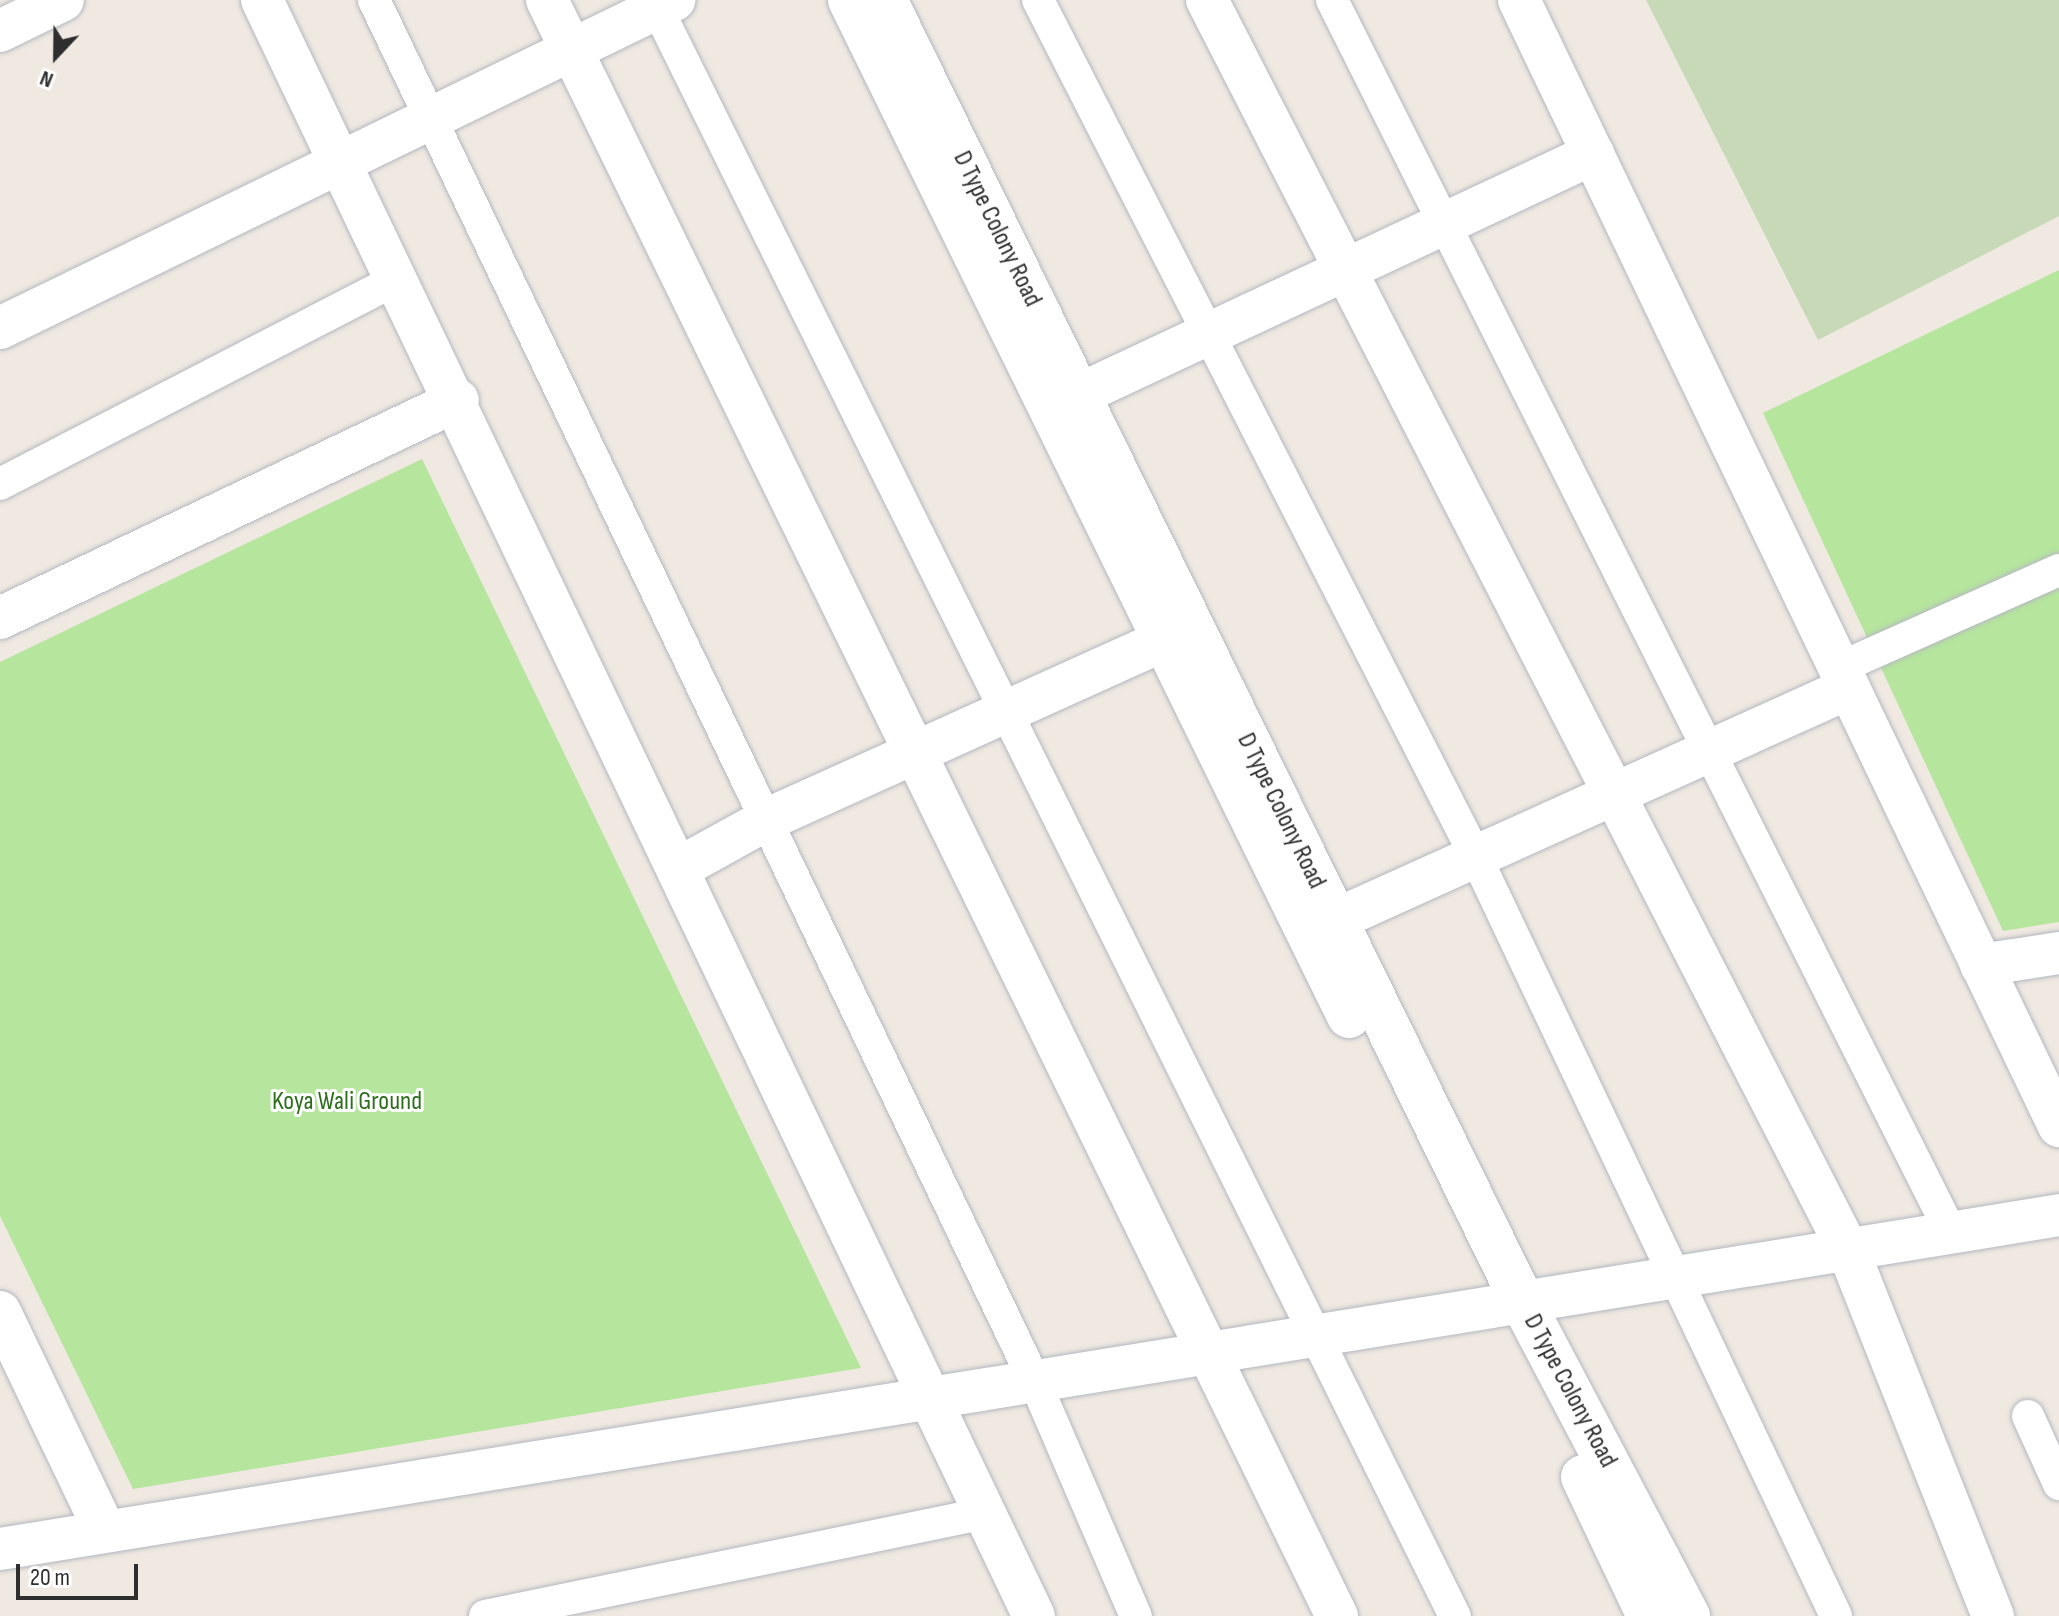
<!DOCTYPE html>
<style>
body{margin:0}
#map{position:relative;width:2059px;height:1616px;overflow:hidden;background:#efe9e1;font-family:"Sofia Sans Condensed",sans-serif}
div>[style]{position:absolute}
.green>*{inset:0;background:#b6e59e}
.cemetery>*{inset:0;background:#c8d9b8}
.roads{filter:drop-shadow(0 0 2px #b4b7c1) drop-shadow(0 0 2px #b4b7c1)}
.pedestrian>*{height:32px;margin:-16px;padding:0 16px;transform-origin:16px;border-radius:16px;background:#fff}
.minor>*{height:42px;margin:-21px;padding:0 21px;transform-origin:21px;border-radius:21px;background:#fff}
.secondary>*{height:44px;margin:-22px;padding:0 22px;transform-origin:22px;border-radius:22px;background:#fff}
span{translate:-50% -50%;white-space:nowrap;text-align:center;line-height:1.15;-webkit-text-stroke:6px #fff;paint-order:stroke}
.street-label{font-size:26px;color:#2e2e2e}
.park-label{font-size:26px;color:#2c6e1b}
.north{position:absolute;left:16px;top:16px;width:80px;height:80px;-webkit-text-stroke:6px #fff;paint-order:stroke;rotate:202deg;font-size:22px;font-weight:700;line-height:32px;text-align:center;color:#2e2e2e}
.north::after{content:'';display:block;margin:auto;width:28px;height:36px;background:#2e2e2e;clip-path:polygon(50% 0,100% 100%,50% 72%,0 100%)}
.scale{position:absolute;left:16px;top:1564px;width:122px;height:36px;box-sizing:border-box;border:4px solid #2e2e2e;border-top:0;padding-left:10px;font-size:24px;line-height:28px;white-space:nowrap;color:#2e2e2e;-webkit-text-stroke:6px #fff;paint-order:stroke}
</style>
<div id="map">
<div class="green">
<i style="clip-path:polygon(2059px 270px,2059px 922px,2003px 931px,1763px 413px)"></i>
<i style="clip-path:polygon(422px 459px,861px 1368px,133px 1489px,0 1216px,0 662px)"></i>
</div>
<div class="cemetery">
<i style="clip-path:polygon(1646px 0,2059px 0,2059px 216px,1818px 340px)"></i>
</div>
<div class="roads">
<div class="pedestrian">
<i style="left:374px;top:0;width:1532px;rotate:64.44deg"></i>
<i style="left:1035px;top:1382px;width:255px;rotate:66.7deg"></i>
<i style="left:653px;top:0;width:1804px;rotate:63.61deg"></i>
<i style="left:1038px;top:0;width:962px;rotate:62.93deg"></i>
<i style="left:1476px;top:857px;width:840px;rotate:64.62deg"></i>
<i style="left:1332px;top:0;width:1380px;rotate:63.34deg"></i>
<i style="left:0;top:484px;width:449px;rotate:-27.3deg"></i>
<i style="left:1839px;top:668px;width:241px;rotate:-24deg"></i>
<i style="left:2028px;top:1416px;width:75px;rotate:65.5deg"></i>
<i style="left:485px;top:1616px;width:511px;rotate:-11.62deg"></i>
</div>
<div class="minor">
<i style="left:262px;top:0;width:1791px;rotate:64.47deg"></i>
<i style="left:547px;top:0;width:1799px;rotate:63.95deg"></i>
<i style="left:1207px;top:0;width:1405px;rotate:62.85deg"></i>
<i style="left:1848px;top:1250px;width:394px;rotate:68.4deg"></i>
<i style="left:1519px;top:0;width:1249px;rotate:64.38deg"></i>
<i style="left:0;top:31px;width:70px;rotate:-26.2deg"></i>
<i style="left:0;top:328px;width:750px;rotate:-25.95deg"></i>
<i style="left:1078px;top:395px;width:569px;rotate:-25.08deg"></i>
<i style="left:0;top:618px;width:507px;rotate:-25.45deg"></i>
<i style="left:681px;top:867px;width:99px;rotate:-28.9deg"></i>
<i style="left:768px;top:819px;width:465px;rotate:-24.3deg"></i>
<i style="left:1335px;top:920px;width:564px;rotate:-24.29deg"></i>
<i style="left:1981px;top:965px;width:79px;rotate:-8.7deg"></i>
<i style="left:0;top:1312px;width:243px;rotate:64.4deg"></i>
<i style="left:0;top:1549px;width:2086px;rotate:-9.21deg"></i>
</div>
<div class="secondary">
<i style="left:850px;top:0;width:1132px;rotate:63.84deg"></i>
<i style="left:885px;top:0;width:1451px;rotate:63.91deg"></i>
<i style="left:1523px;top:1303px;width:354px;rotate:62.2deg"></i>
<i style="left:1583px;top:1477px;width:154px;rotate:64.6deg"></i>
</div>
</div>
<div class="street-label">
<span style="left:997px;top:229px;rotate:64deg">D Type Colony Road</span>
<span style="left:1281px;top:811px;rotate:64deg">D Type Colony Road</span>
<span style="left:1570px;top:1391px;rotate:62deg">D Type Colony Road</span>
</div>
<div class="park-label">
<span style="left:347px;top:1102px">Koya Wali Ground</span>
</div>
<div class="north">N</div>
<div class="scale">20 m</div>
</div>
